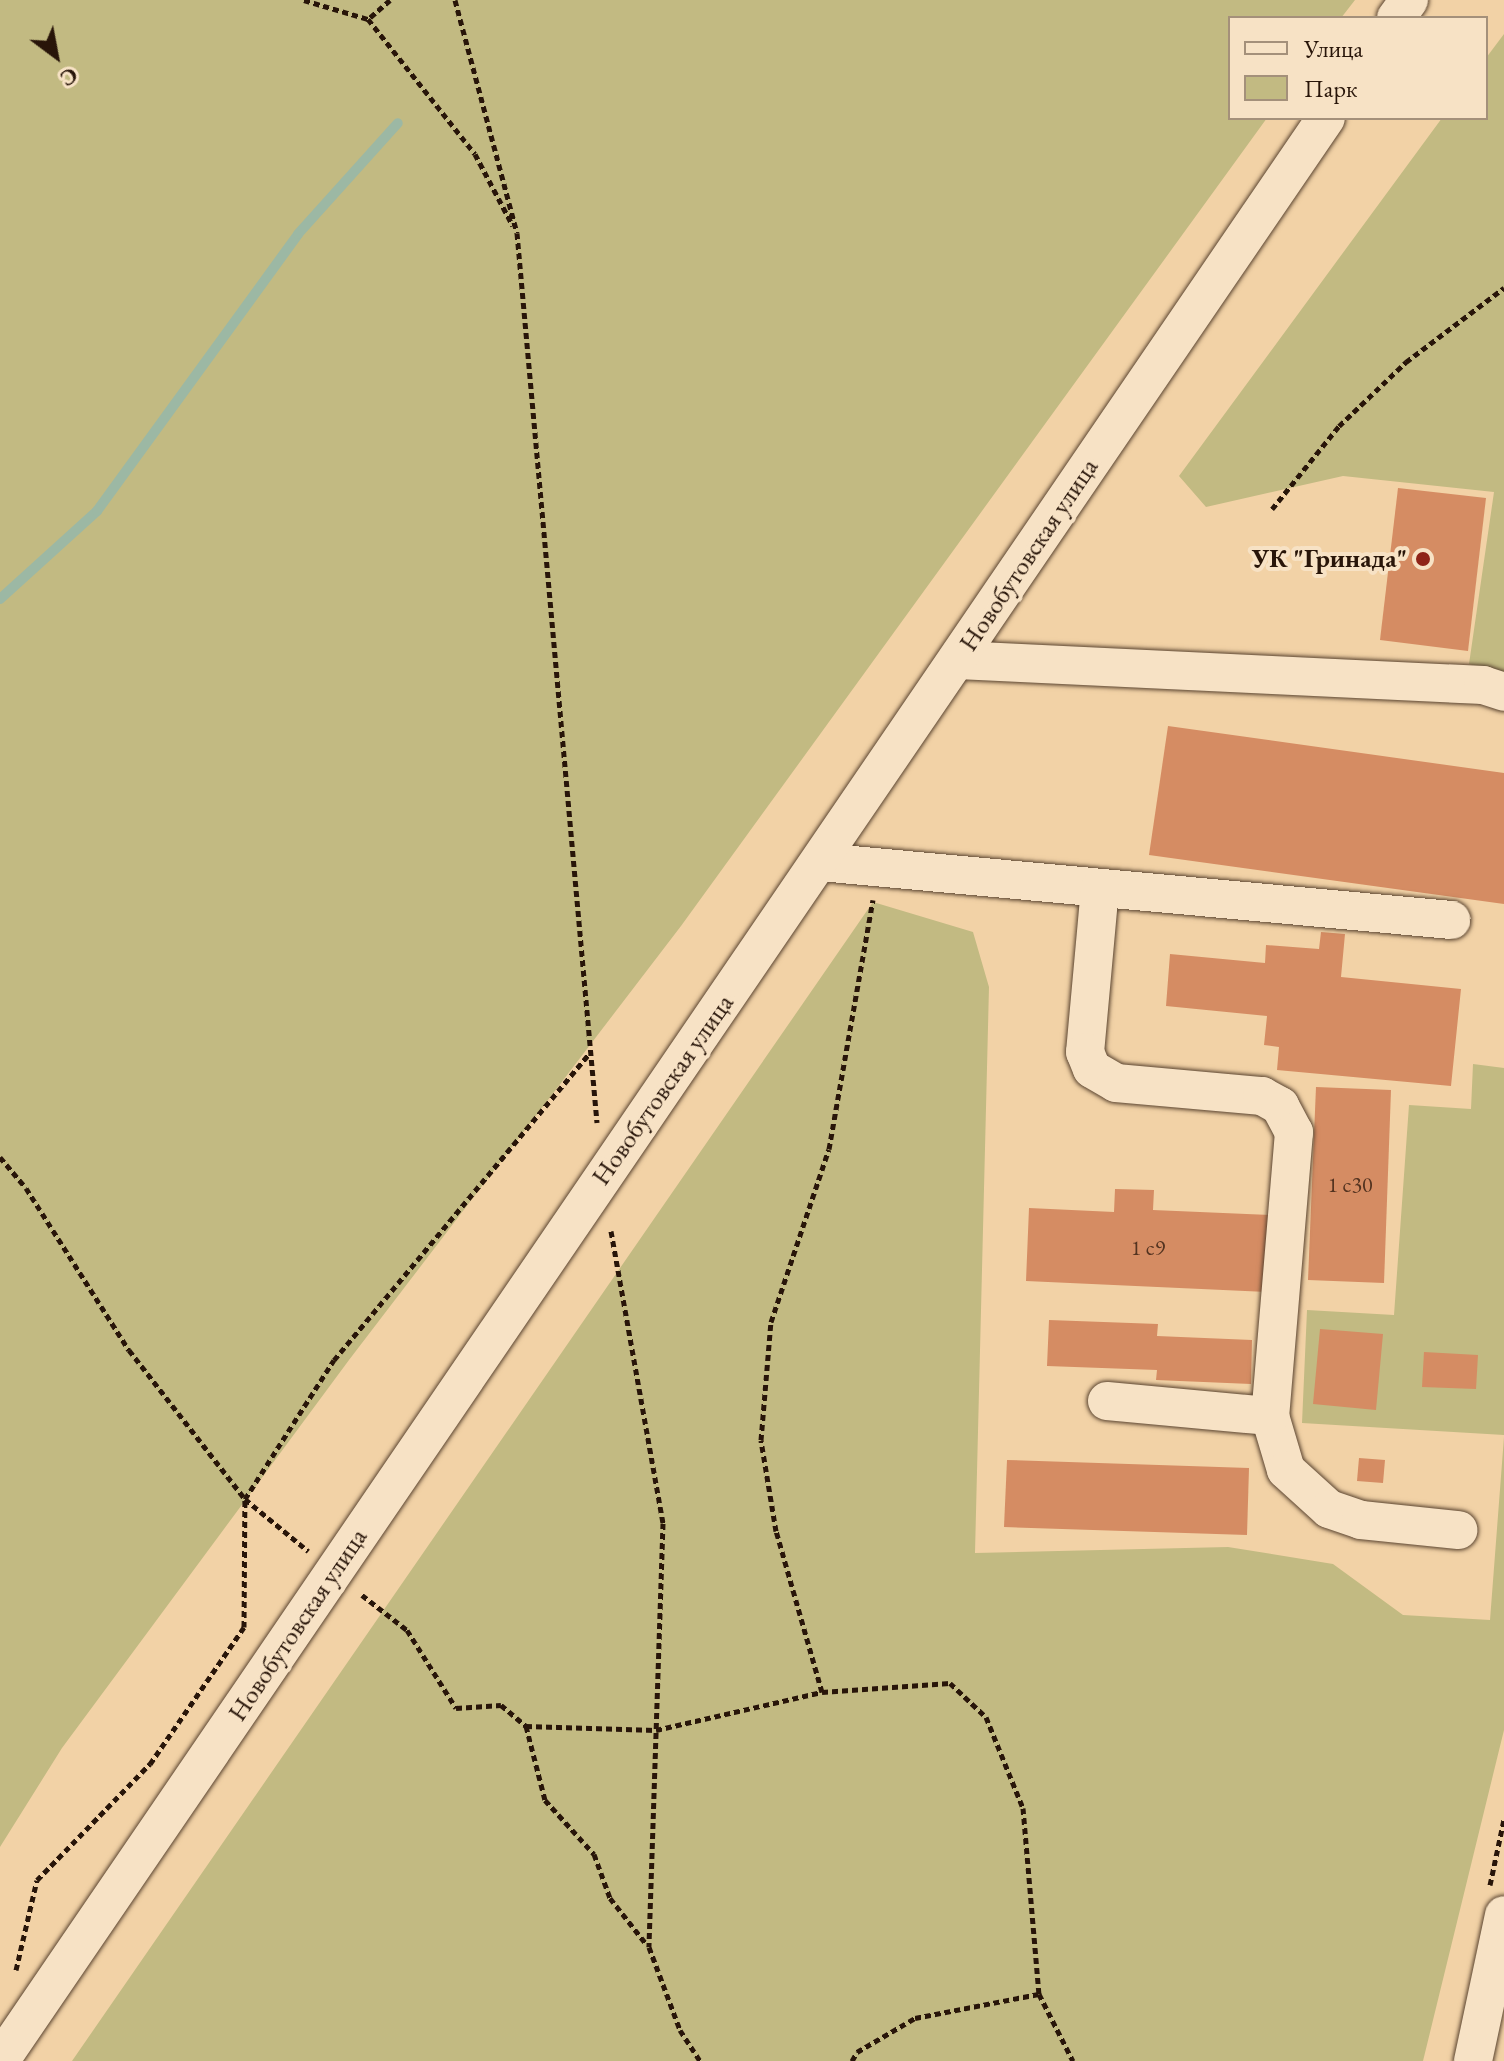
<!DOCTYPE html>
<meta charset="utf-8">
<style>
body{margin:0}
#map{position:relative;width:1504px;height:2061px;overflow:hidden;background:#f2d2a6;font-family:"EB Garamond",serif}
div>[style]{position:absolute}
.green>*{inset:0;background:#c2ba82}
.stream>*{height:10px;margin:-5px;padding:0 5px;transform-origin:5px;border-radius:5px;background:#9cb8a4}
.building>*{inset:0;background:#d58c63}
.path>*{height:5px;margin-top:-2.5px;transform-origin:0;background:repeating-linear-gradient(90deg,#281509 0 6px,transparent 0 10px)}
.roads{filter:drop-shadow(0 0 2px #5a4430) drop-shadow(0 0 2px #5a4430)}
.minor>*{height:38px;margin:-19px;padding:0 19px;transform-origin:19px;border-radius:19px;background:#f7e2c5}
.dots>*{width:22px;height:22px;translate:-50% -50%;box-sizing:border-box;border:4px solid #f7e2c5;border-radius:50%}
span{translate:-50% -50%;white-space:nowrap;text-align:center;line-height:1.15;-webkit-text-stroke:8px #f7e2c5;paint-order:stroke}
.number-label{font-size:22px;color:#533320}
.number-label span{-webkit-text-stroke-width:0}
.street-label{font-size:26px;color:#281509}
.poi-label{font-size:26px;color:#281509;font-weight:700}
.right{translate:-100% -50%;text-align:right}
.legend{position:absolute;left:1228px;top:16px;width:260px;height:104px;box-sizing:border-box;background:#f7e2c5;border:2px solid #a4907a;margin:0;padding:10px 14px;list-style:none;font-size:24px;color:#281509}
.legend li{display:flex;align-items:center;gap:16px;height:40px}
.legend b{width:40px;border:2px solid #a4907a}
.north{position:absolute;left:16px;top:16px;width:80px;height:80px;-webkit-text-stroke:6px #f7e2c5;paint-order:stroke;rotate:148deg;font-size:22px;font-weight:700;line-height:32px;text-align:center;color:#281509}
.north::after{content:'';display:block;margin:auto;width:28px;height:36px;background:#281509;clip-path:polygon(50% 0,100% 100%,50% 72%,0 100%)}
</style>
<div id="map">
<div class="green">
<i style="clip-path:polygon(0 0,1355px 0,1341px 18px,1230px 18px,1230px 118px,1267px 118px,681px 926px,349px 1360px,62px 1748px,0 1847px)"></i>
<i style="clip-path:polygon(1504px 34px,1504px 673px,1469px 664px,1494px 492px,1343px 476px,1206px 507px,1179px 476px,1442px 118px,1486px 118px,1486px 58px)"></i>
<i style="clip-path:polygon(873px 902px,973px 932px,989px 987px,975px 1553px,1228px 1547px,1333px 1564px,1403px 1615px,1490px 1620px,1504px 1437px,1504px 1730px,1423px 2061px,72px 2061px)"></i>
<i style="clip-path:polygon(1473px 1064px,1504px 1068px,1504px 1435px,1302px 1423px,1307px 1310px,1394px 1315px,1409px 1105px,1471px 1109px)"></i>
</div>
<div class="stream">
<i style="left:0;top:599px;width:131px;rotate:-42.2deg"></i>
<i style="left:97px;top:511px;width:342px;rotate:-54deg"></i>
<i style="left:298px;top:234px;width:149px;rotate:-48deg"></i>
</div>
<div class="building">
<i style="clip-path:polygon(1398px 488px,1486px 498px,1468px 651px,1380px 640px)"></i>
<i style="clip-path:polygon(1168px 726px,1504px 773px,1504px 904px,1149px 855px)"></i>
<i style="clip-path:polygon(1321px 932px,1345px 934px,1341px 977px,1461px 989px,1451px 1086px,1277px 1070px,1279px 1047px,1264px 1045px,1267px 1016px,1166px 1006px,1170px 954px,1265px 963px,1266px 945px,1319px 949px)"></i>
<i style="clip-path:polygon(1316px 1087px,1391px 1090px,1384px 1283px,1308px 1280px)"></i>
<i style="clip-path:polygon(1115px 1189px,1154px 1190px,1153px 1210px,1270px 1215px,1267px 1292px,1026px 1281px,1029px 1208px,1114px 1212px)"></i>
<i style="clip-path:polygon(1049px 1320px,1158px 1324px,1157px 1336px,1252px 1340px,1251px 1384px,1156px 1380px,1157px 1370px,1047px 1366px)"></i>
<i style="clip-path:polygon(1320px 1329px,1383px 1334px,1376px 1410px,1313px 1404px)"></i>
<i style="clip-path:polygon(1424px 1352px,1478px 1355px,1476px 1389px,1422px 1387px)"></i>
<i style="clip-path:polygon(1359px 1458px,1385px 1460px,1383px 1483px,1357px 1481px)"></i>
<i style="clip-path:polygon(1007px 1460px,1249px 1468px,1247px 1535px,1004px 1527px)"></i>
</div>
<div class="path">
<i style="left:304px;top:0;width:67px;rotate:16.5deg"></i>
<i style="left:390px;top:0;width:29px;rotate:139deg"></i>
<i style="left:368px;top:19px;width:172px;rotate:51.6deg"></i>
<i style="left:475px;top:154px;width:81px;rotate:62.2deg"></i>
<i style="left:455px;top:0;width:241px;rotate:75.1deg"></i>
<i style="left:517px;top:233px;width:893px;rotate:84.86deg"></i>
<i style="left:1272px;top:509px;width:107px;rotate:-51.1deg"></i>
<i style="left:1339px;top:426px;width:93px;rotate:-43.7deg"></i>
<i style="left:1406px;top:362px;width:123px;rotate:-37.1deg"></i>
<i style="left:0;top:1157px;width:40px;rotate:50deg"></i>
<i style="left:26px;top:1188px;width:192px;rotate:57.6deg"></i>
<i style="left:129px;top:1350px;width:189px;rotate:52.1deg"></i>
<i style="left:245px;top:1499px;width:82px;rotate:39.5deg"></i>
<i style="left:611px;top:1231px;width:297px;rotate:79.9deg"></i>
<i style="left:663px;top:1523px;width:424px;rotate:91.9deg"></i>
<i style="left:649px;top:1947px;width:89px;rotate:69.5deg"></i>
<i style="left:680px;top:2030px;width:37px;rotate:57deg"></i>
<i style="left:362px;top:1595px;width:57px;rotate:37.9deg"></i>
<i style="left:407px;top:1630px;width:92px;rotate:57.9deg"></i>
<i style="left:456px;top:1708px;width:45px;rotate:-3.8deg"></i>
<i style="left:501px;top:1705px;width:33px;rotate:40deg"></i>
<i style="left:526px;top:1726px;width:76px;rotate:75.6deg"></i>
<i style="left:545px;top:1800px;width:73px;rotate:47.8deg"></i>
<i style="left:594px;top:1854px;width:47px;rotate:70deg"></i>
<i style="left:610px;top:1898px;width:60px;rotate:51.8deg"></i>
<i style="left:822px;top:1692px;width:167px;rotate:-105.9deg"></i>
<i style="left:776px;top:1531px;width:92px;rotate:-99.4deg"></i>
<i style="left:761px;top:1440px;width:118px;rotate:-85.2deg"></i>
<i style="left:771px;top:1322px;width:182px;rotate:-71.5deg"></i>
<i style="left:829px;top:1149px;width:253px;rotate:-80deg"></i>
<i style="left:526px;top:1726px;width:130px;rotate:1.8deg"></i>
<i style="left:656px;top:1730px;width:170px;rotate:-12.9deg"></i>
<i style="left:822px;top:1692px;width:128px;rotate:-4deg"></i>
<i style="left:950px;top:1683px;width:50px;rotate:43.4deg"></i>
<i style="left:986px;top:1717px;width:98px;rotate:67.9deg"></i>
<i style="left:1023px;top:1808px;width:187px;rotate:85.1deg"></i>
<i style="left:1039px;top:1994px;width:75px;rotate:63.1deg"></i>
<i style="left:1490px;top:1885px;width:67px;rotate:-78deg"></i>
<i style="left:16px;top:1970px;width:92px;rotate:-76.9deg"></i>
<i style="left:37px;top:1880px;width:162px;rotate:-45.8deg"></i>
<i style="left:150px;top:1764px;width:166px;rotate:-55.5deg"></i>
<i style="left:244px;top:1627px;width:128px;rotate:-89.6deg"></i>
<i style="left:245px;top:1499px;width:165px;rotate:-57.4deg"></i>
<i style="left:334px;top:1360px;width:401px;rotate:-50.2deg"></i>
<i style="left:852px;top:2061px;width:10px;rotate:-61deg"></i>
<i style="left:857px;top:2052px;width:67px;rotate:-30.4deg"></i>
<i style="left:915px;top:2018px;width:126px;rotate:-11deg"></i>
</div>
<div class="roads">
<div class="minor">
<i style="left:1396px;top:18px;width:22px;rotate:-54deg"></i>
<i style="left:958px;top:660px;width:526px;rotate:2.73deg"></i>
<i style="left:1483px;top:685px;width:22px;rotate:18deg"></i>
<i style="left:820px;top:862px;width:634px;rotate:5.25deg"></i>
<i style="left:1100px;top:888px;width:165px;rotate:95.2deg"></i>
<i style="left:1085px;top:1052px;width:18px;rotate:68deg"></i>
<i style="left:1092px;top:1069px;width:28px;rotate:30deg"></i>
<i style="left:1116px;top:1083px;width:147px;rotate:5.1deg"></i>
<i style="left:1262px;top:1096px;width:21px;rotate:29deg"></i>
<i style="left:1280px;top:1106px;width:30px;rotate:62deg"></i>
<i style="left:1294px;top:1132px;width:285px;rotate:94.8deg"></i>
<i style="left:1270px;top:1416px;width:56px;rotate:73.5deg"></i>
<i style="left:1286px;top:1470px;width:58px;rotate:42.2deg"></i>
<i style="left:1329px;top:1509px;width:34px;rotate:19deg"></i>
<i style="left:1361px;top:1520px;width:98px;rotate:5.9deg"></i>
<i style="left:1107px;top:1401px;width:164px;rotate:5.3deg"></i>
<i style="left:0;top:2061px;width:2352px;rotate:-55.69deg"></i>
<i style="left:1473px;top:2061px;width:149px;rotate:-78deg"></i>
</div>
</div>
<div class="dots">
<i style="left:1423px;top:559px;background:#8f2418"></i>
</div>
<div class="number-label">
<span style="left:1350px;top:1185px">1 с30</span>
<span style="left:1148px;top:1248px">1 с9</span>
</div>
<div class="street-label">
<span style="left:1029px;top:555px;rotate:-56deg">Новобутовская улица</span>
<span style="left:663px;top:1090px;rotate:-55deg">Новобутовская улица</span>
<span style="left:298px;top:1625px;rotate:-56deg">Новобутовская улица</span>
</div>
<div class="poi-label">
<span class="right" style="left:1407px;top:559px">УК "Гринада"</span>
</div>
<ul class="legend">
<li><b style="height:10px;background:#f7e2c5"></b>Улица</li>
<li><b style="height:22px;background:#c2ba82"></b>Парк</li>
</ul>
<div class="north">С</div>
</div>
